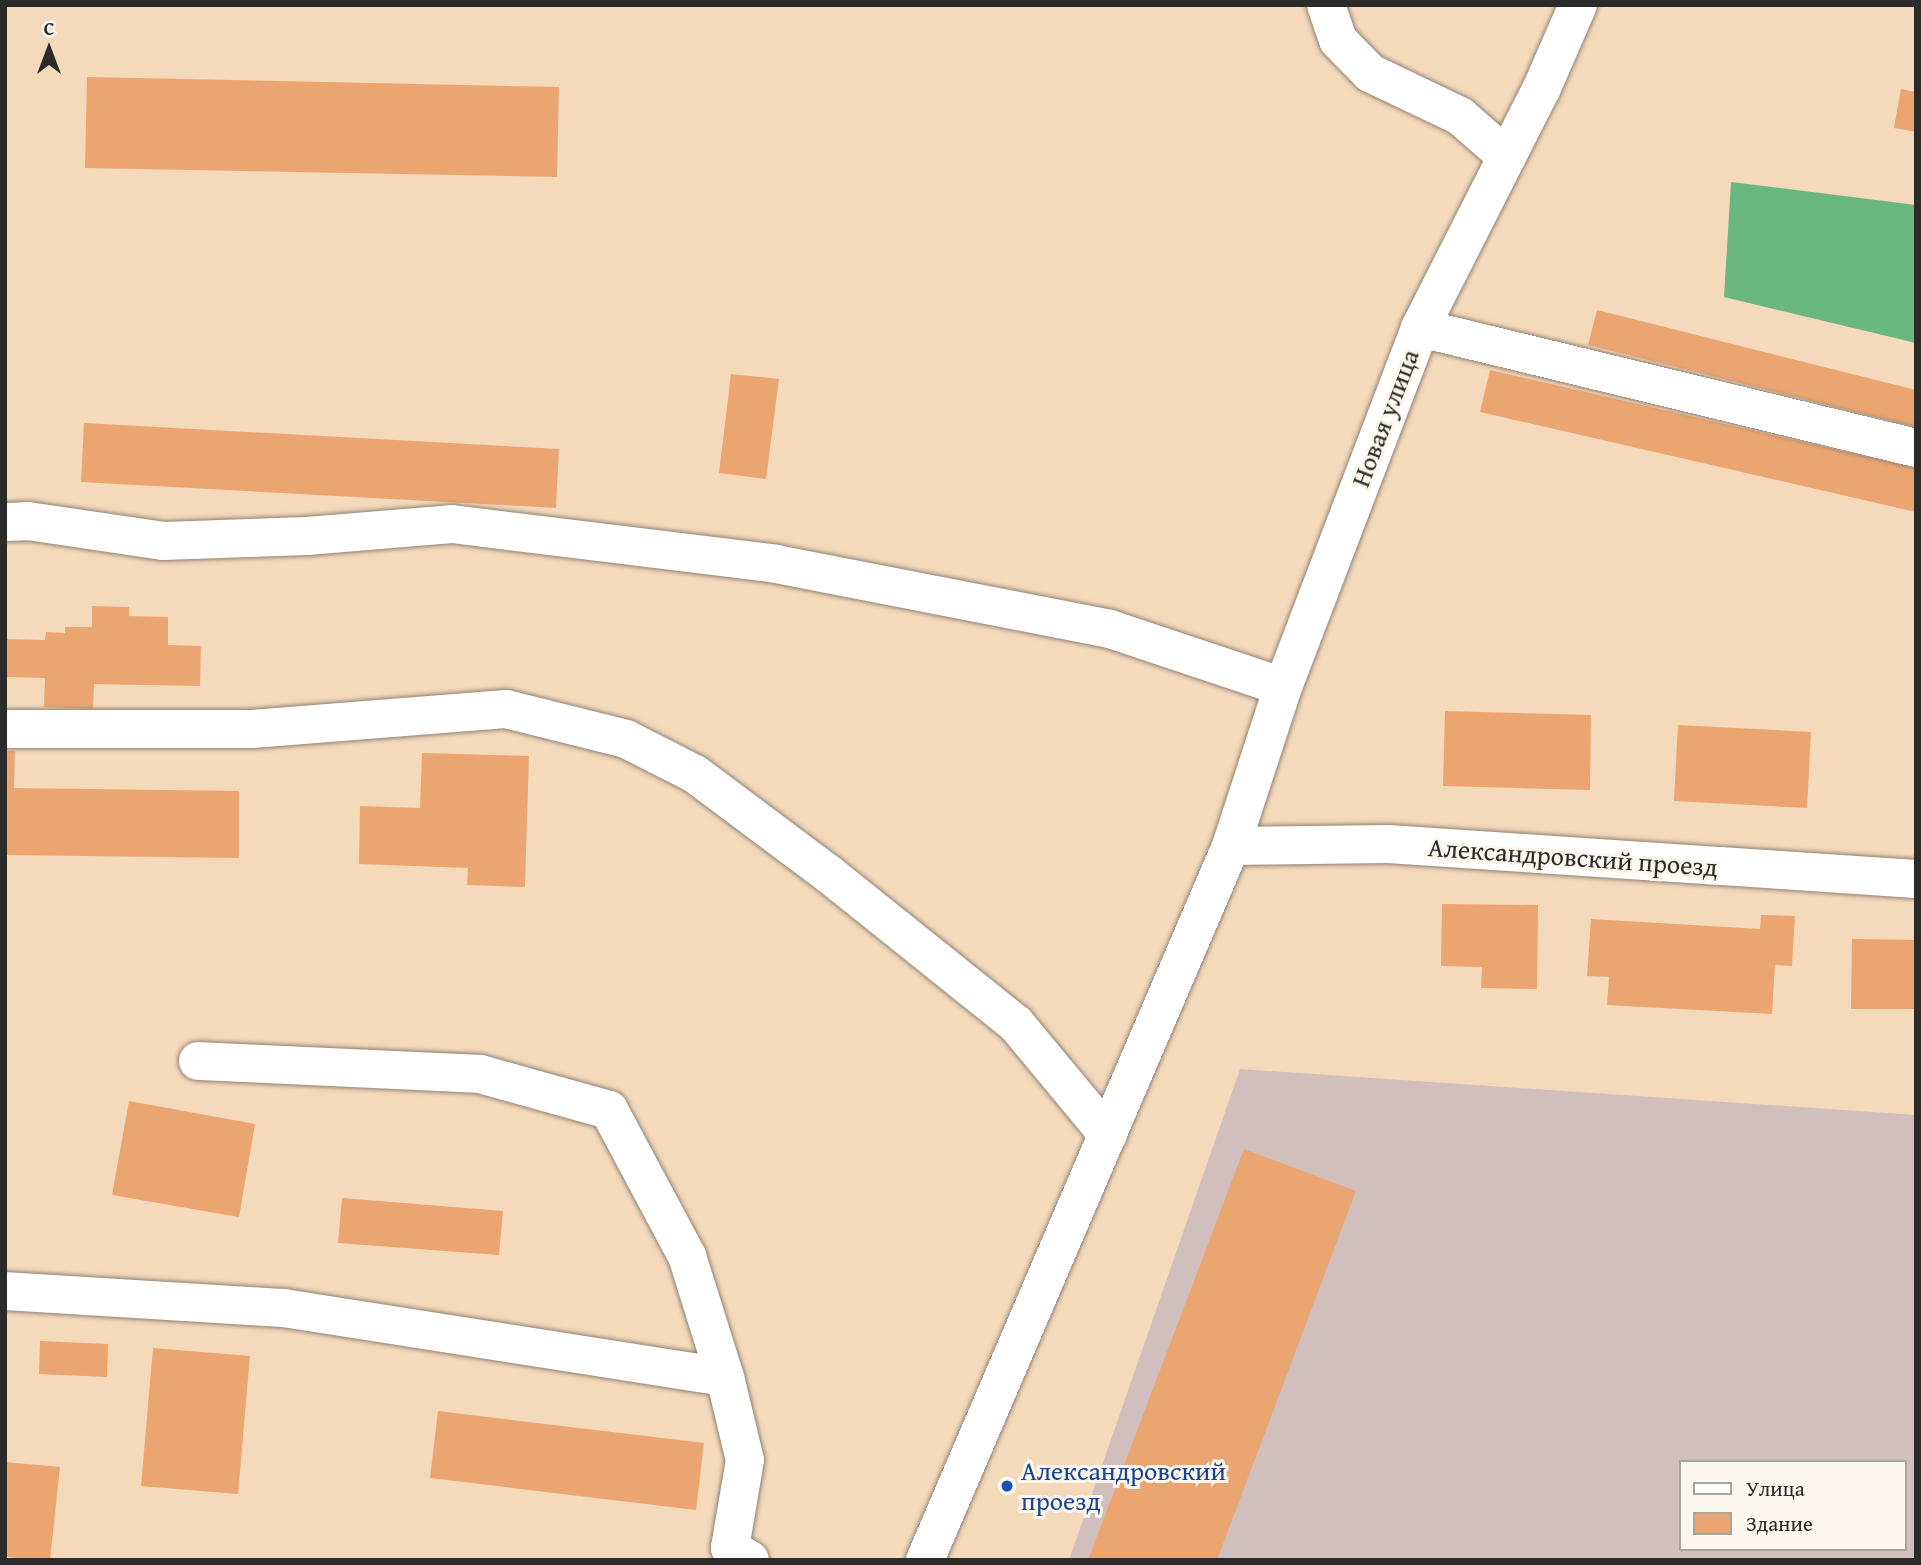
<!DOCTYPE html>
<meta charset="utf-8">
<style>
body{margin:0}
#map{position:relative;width:1921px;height:1565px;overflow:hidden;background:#f4d9bb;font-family:"Gentium Book Plus",serif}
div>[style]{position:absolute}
.industrial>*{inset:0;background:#d1bfbd}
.forest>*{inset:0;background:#6ab780}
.building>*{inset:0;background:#eba571}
.roads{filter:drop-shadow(0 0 2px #908273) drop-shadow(0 0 2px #908273)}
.minor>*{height:38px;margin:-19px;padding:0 19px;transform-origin:19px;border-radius:19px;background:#fff}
.dots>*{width:19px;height:19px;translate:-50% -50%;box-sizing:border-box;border:4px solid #fbf7ec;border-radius:50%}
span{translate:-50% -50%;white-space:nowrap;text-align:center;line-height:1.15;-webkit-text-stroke:6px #fbf7ec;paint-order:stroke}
.street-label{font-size:26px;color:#2b2b2b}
.transit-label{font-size:26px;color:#164399}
.left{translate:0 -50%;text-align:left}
.frame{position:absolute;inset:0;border:7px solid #2b2b2b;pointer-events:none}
.legend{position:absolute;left:1679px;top:1460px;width:228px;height:91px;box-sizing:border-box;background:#fbf7ec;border:2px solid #a8a59f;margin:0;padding:9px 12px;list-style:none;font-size:21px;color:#2b2b2b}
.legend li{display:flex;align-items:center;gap:14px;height:35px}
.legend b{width:35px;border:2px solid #a8a59f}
.north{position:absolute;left:14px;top:14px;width:70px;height:70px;-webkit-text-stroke:5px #fbf7ec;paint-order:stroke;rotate:0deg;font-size:19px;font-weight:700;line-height:28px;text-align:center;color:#2b2b2b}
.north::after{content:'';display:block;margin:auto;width:24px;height:32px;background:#2b2b2b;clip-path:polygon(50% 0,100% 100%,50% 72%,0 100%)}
</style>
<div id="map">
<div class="industrial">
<i style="clip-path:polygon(evenodd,1240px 1069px,1916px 1115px,1916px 1560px,1069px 1560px,1240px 1069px,1681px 1462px,1905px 1462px,1905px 1549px,1681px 1549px,1681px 1462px)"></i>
</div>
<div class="forest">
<i style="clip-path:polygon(1731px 182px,1916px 205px,1916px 343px,1724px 297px)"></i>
</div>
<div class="building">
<i style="clip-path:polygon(87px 77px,559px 87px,557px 177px,85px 168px)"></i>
<i style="clip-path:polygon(1901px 89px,1916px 92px,1916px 132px,1894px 128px)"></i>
<i style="clip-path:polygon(1597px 310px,1916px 390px,1916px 427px,1588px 345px)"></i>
<i style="clip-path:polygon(1490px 370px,1916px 468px,1916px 512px,1480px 412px)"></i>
<i style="clip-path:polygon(731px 374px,779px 379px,766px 479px,719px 473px)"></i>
<i style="clip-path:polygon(84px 423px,559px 449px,556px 508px,81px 482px)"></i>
<i style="clip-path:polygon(92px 606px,129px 607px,129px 616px,168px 617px,168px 645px,201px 646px,200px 686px,94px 684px,93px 709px,44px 707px,45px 678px,5px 677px,5px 639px,45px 640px,46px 632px,65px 633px,65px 627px,92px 627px)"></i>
<i style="clip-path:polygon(1445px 711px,1591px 715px,1590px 790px,1443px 786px)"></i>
<i style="clip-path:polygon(1678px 725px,1811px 732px,1807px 808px,1674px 801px)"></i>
<i style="clip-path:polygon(5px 751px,15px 751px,14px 788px,239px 791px,239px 858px,5px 855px)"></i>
<i style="clip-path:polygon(422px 753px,529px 756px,525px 887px,467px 885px,468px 868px,359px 864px,360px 806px,420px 808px)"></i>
<i style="clip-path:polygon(1442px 904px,1538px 905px,1537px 989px,1481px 988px,1482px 967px,1441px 966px)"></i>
<i style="clip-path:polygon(1761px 915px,1795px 916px,1792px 966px,1775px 965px,1772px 1014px,1607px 1005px,1609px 977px,1587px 976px,1591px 919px,1760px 929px)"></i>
<i style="clip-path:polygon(1852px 939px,1916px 940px,1915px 1009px,1851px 1009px)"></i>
<i style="clip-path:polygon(129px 1101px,255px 1124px,239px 1217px,112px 1195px)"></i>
<i style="clip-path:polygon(1244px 1149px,1356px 1191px,1217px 1560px,1088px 1560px)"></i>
<i style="clip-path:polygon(342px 1198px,503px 1211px,499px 1255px,338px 1243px)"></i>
<i style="clip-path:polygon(40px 1341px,108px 1344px,107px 1377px,39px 1374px)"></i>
<i style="clip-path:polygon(153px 1348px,250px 1356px,238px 1494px,141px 1486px)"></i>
<i style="clip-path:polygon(438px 1411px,704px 1443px,696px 1510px,430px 1478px)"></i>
<i style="clip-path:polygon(5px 1462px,60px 1467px,50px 1560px,5px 1557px)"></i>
</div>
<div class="roads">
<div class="minor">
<i style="left:1326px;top:5px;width:37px;rotate:71deg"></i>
<i style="left:1338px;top:40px;width:46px;rotate:45.9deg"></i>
<i style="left:1370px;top:73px;width:100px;rotate:25.5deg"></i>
<i style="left:1460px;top:116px;width:62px;rotate:41.1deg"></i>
<i style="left:1420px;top:328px;width:510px;rotate:13.6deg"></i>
<i style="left:5px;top:522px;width:23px;rotate:-2deg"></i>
<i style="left:28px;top:521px;width:136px;rotate:8.4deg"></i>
<i style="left:163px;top:541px;width:144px;rotate:-2deg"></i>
<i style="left:307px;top:536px;width:145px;rotate:-4.7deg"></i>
<i style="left:452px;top:524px;width:326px;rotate:7deg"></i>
<i style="left:776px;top:564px;width:340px;rotate:11deg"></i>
<i style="left:1110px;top:629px;width:182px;rotate:18.5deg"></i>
<i style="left:5px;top:729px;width:247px"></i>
<i style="left:252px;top:729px;width:255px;rotate:-4.5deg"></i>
<i style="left:506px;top:709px;width:124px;rotate:14deg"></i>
<i style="left:626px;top:739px;width:77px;rotate:26.9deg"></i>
<i style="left:695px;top:774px;width:169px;rotate:36.8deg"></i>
<i style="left:830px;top:875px;width:238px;rotate:38.7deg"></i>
<i style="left:1016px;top:1024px;width:144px;rotate:50.3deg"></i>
<i style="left:1231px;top:846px;width:157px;rotate:-0.7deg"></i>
<i style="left:1388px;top:844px;width:529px;rotate:3.79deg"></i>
<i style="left:198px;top:1061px;width:282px;rotate:2.6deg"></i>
<i style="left:480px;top:1074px;width:134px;rotate:15.6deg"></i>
<i style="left:609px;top:1110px;width:166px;rotate:61.9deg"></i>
<i style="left:687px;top:1256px;width:127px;rotate:72.6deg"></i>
<i style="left:5px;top:1291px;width:279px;rotate:3.5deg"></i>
<i style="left:283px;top:1308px;width:447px;rotate:8.9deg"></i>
<i style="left:725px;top:1377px;width:85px;rotate:76.5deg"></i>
<i style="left:745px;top:1460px;width:89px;rotate:99.7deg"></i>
<i style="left:730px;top:1548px;width:23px;rotate:31deg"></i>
<i style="left:925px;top:1560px;width:777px;rotate:-66.8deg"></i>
<i style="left:1231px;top:846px;width:167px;rotate:-71.9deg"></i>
<i style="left:1283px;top:687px;width:384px;rotate:-69.1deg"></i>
<i style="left:1420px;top:328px;width:267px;rotate:-63.1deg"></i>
<i style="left:1541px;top:90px;width:93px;rotate:-66.5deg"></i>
</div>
</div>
<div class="dots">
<i style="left:1007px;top:1486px;background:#1a4fb4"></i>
</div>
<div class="street-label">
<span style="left:1385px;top:418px;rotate:-69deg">Новая улица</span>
<span style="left:1573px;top:857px;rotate:4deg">Александровский проезд</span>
</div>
<div class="transit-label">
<span class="left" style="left:1021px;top:1486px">Александровский<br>проезд</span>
</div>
<div class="frame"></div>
<ul class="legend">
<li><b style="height:9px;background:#fff"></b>Улица</li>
<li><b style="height:19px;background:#eba571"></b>Здание</li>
</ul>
<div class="north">С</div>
</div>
